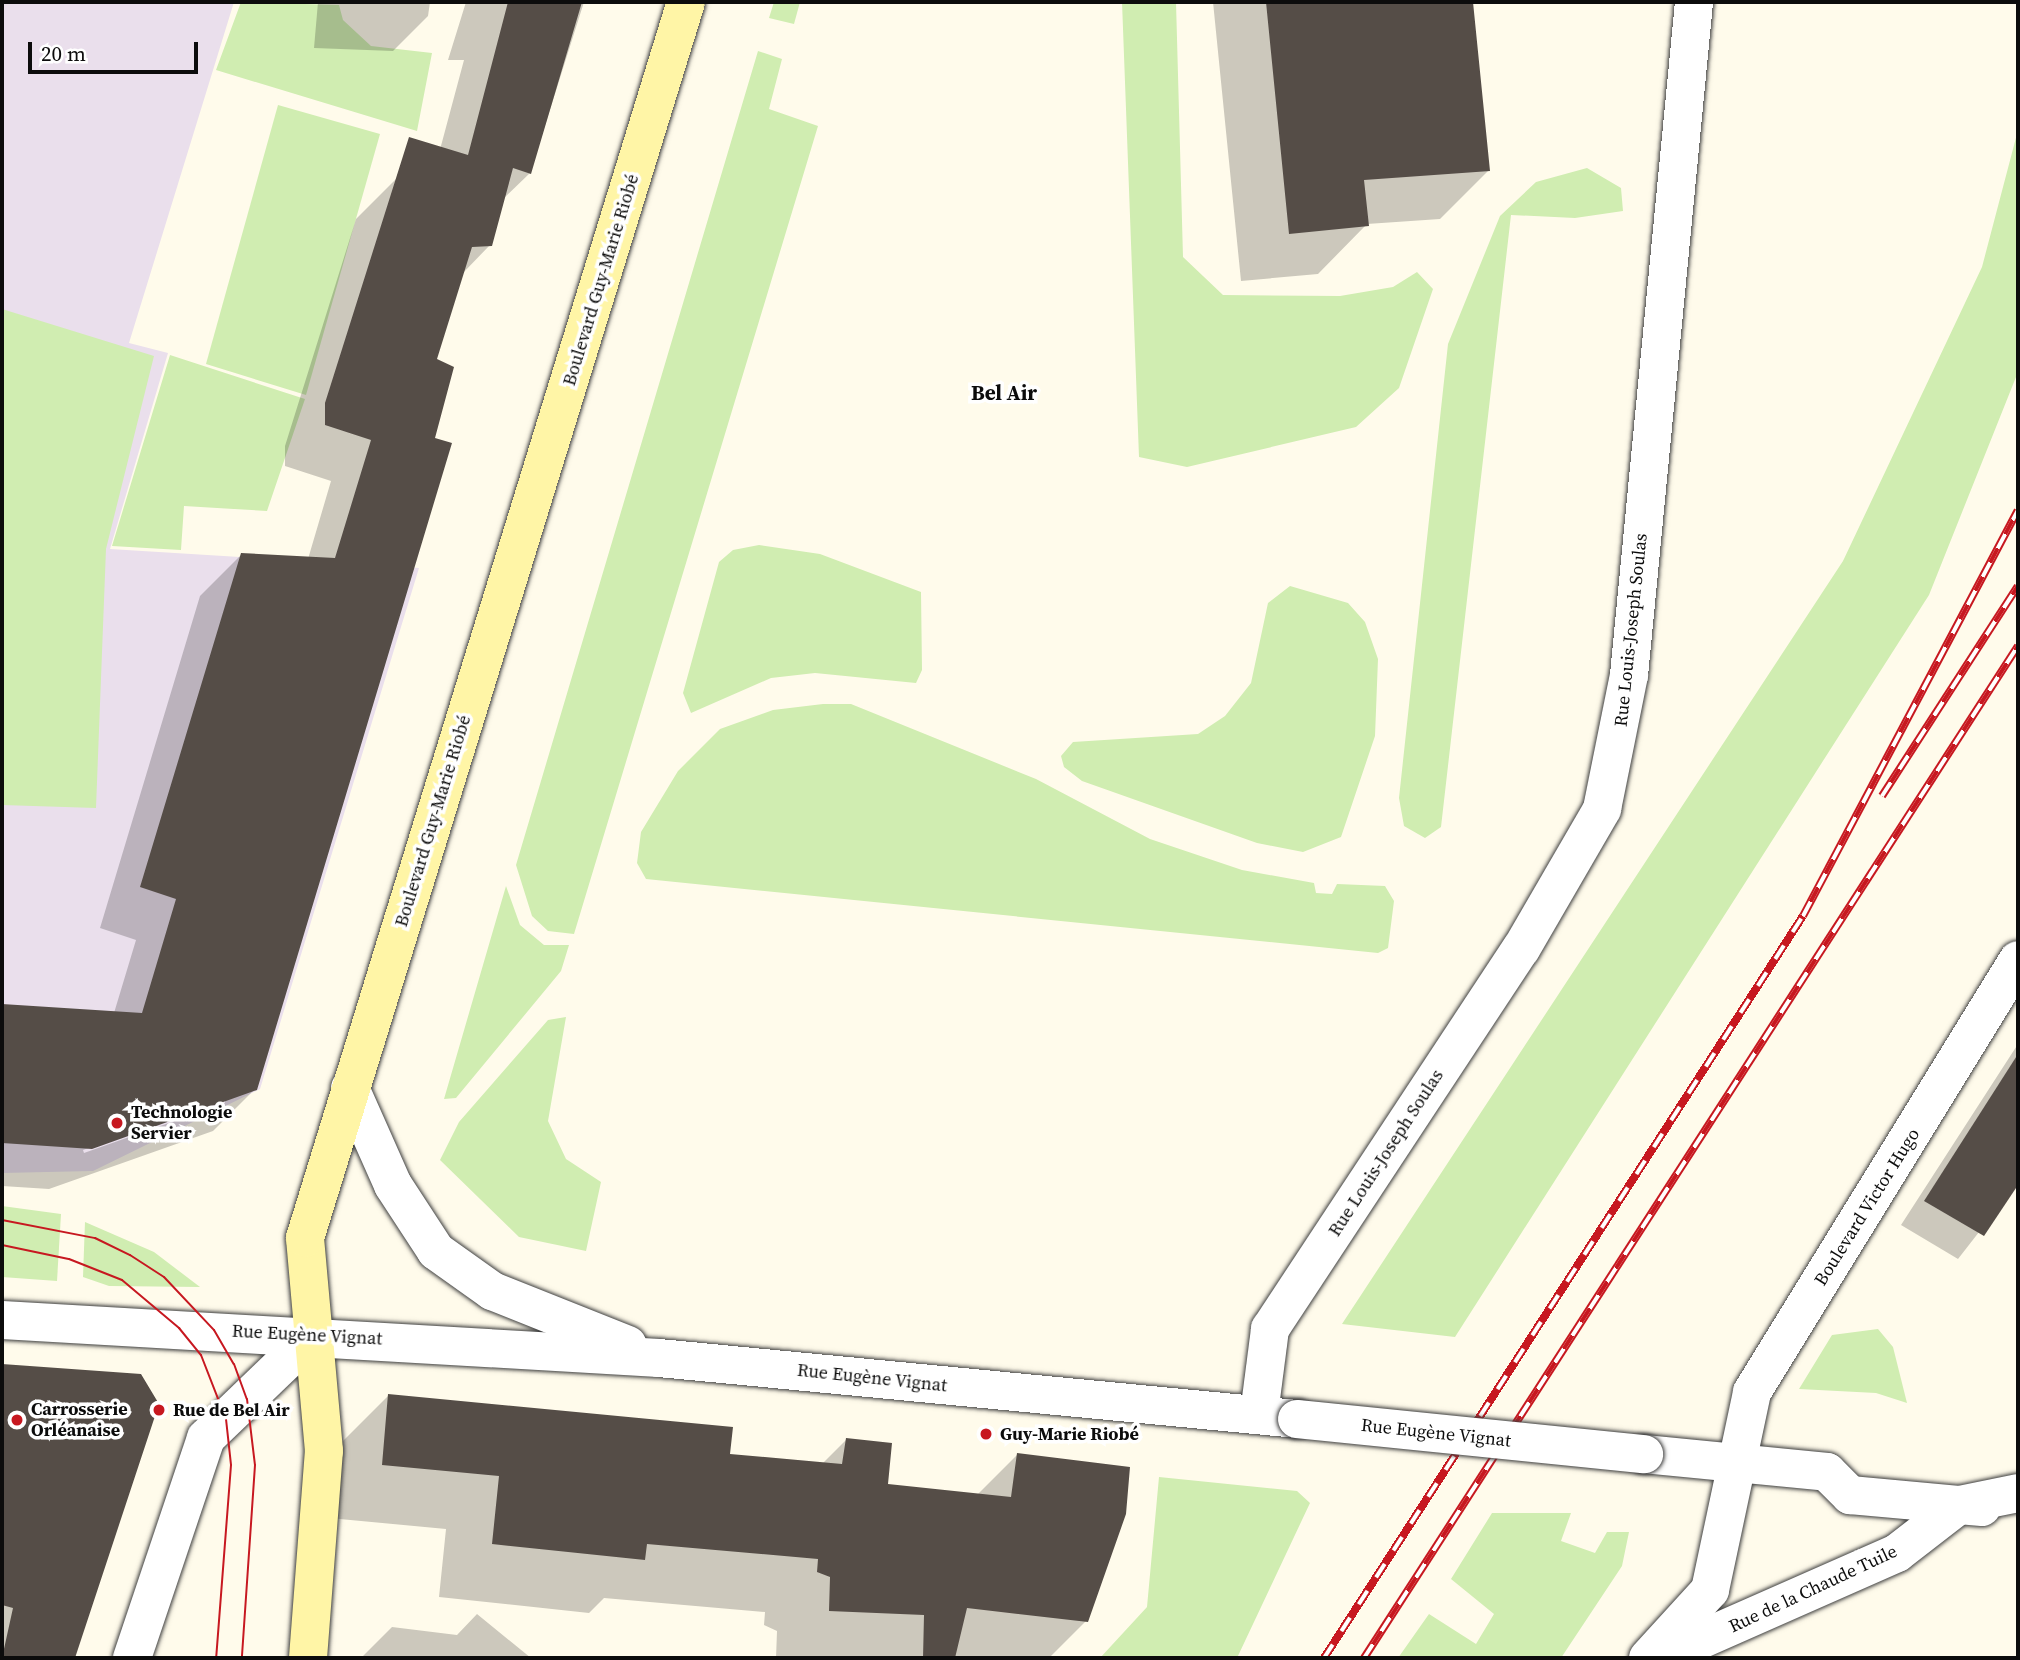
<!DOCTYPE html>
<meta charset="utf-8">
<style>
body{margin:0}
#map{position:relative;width:2020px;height:1660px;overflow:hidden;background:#fffbeb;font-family:"Source Serif 4",serif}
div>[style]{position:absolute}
.industrial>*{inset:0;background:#eadfec}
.green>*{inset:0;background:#d0edb1}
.shadow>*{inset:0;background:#0003}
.building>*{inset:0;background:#554d47}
.roads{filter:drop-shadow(0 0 2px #3f3f3f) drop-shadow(0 0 2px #3f3f3f)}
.minor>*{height:38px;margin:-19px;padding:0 19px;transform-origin:19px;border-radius:19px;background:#fff}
.tertiary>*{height:38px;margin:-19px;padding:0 19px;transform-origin:19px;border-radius:19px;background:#fff}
.secondary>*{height:38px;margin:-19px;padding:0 19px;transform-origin:19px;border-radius:19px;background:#fff5a6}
.tram>*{height:2px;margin:-1px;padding:0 1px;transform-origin:1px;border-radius:1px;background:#c71820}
.rail>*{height:8px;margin-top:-4px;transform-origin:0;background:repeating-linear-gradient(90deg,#fff 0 16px,#c71820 0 32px);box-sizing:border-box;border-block:2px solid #c71820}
.bridges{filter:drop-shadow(0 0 2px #3f3f3f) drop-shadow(0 0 2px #3f3f3f)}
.tertiary-bridge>*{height:38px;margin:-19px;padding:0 19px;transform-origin:19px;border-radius:19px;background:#fff}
.dots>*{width:19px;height:19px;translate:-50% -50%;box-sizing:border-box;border:4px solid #fff;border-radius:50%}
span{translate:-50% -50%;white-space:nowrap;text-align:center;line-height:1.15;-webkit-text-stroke:7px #fff;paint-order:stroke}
.street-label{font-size:18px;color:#0c0c0c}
.poi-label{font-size:18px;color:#0c0c0c;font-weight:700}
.left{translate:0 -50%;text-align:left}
.quarter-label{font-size:21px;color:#0c0c0c;font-weight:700}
.frame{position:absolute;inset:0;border:4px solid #0c0c0c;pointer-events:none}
.scale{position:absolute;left:28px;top:42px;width:170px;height:32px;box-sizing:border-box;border:4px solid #0c0c0c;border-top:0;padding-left:9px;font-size:21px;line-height:24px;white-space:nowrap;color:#0c0c0c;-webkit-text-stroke:5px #fff;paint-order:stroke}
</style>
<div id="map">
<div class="industrial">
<i style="clip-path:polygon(2px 2px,234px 2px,129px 343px,168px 353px,110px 549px,419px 568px,260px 1089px,93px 1171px,2px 1173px)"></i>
</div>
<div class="green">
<i style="clip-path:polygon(241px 2px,339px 5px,343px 20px,371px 46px,432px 53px,417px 131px,216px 70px)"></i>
<i style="clip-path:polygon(774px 2px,800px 2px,794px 24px,769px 18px)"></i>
<i style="clip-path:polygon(1122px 2px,1176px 2px,1183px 257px,1223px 295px,1340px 296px,1393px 287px,1417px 272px,1433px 289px,1399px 388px,1356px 427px,1187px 467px,1139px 457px)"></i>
<i style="clip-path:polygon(758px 51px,782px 59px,769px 109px,818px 126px,574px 934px,548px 931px,532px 916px,516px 865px)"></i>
<i style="clip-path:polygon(278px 105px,380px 134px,306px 395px,206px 364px)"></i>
<i style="clip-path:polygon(2018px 130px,2018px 372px,1929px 595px,1455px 1337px,1342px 1324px,1843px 561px,1982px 267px)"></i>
<i style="clip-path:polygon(1587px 168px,1621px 188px,1623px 211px,1575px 218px,1511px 215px,1441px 827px,1425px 838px,1404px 826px,1399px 798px,1448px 344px,1500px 216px,1536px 182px)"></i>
<i style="clip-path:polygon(2px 309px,154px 356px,106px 549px,96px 808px,2px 805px)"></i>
<i style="clip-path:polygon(170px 355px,305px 399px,267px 511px,184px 506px,181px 550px,112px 546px)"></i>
<i style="clip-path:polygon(759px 545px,820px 554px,921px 592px,922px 670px,916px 683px,815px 673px,771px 678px,691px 713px,683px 693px,719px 562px,733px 550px)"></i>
<i style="clip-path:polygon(1290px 586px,1348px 603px,1365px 622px,1378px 659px,1375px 736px,1341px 837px,1303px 852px,1257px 843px,1082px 781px,1064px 767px,1061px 756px,1073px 742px,1198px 734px,1225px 716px,1251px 683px,1268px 603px)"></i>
<i style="clip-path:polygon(823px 704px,851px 704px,1036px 779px,1150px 839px,1242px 870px,1314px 883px,1316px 893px,1332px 894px,1337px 884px,1385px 886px,1394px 901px,1388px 948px,1378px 953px,646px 879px,637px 863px,641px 832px,678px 771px,720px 729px,773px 710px)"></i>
<i style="clip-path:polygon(506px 886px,520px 925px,544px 945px,569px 945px,561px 971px,456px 1098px,444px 1099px)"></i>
<i style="clip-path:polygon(566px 1017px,548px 1121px,566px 1159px,601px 1182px,586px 1251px,519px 1237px,440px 1160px,459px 1122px,548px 1020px)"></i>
<i style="clip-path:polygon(2px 1206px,61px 1214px,57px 1281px,2px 1277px)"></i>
<i style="clip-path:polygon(85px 1222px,154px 1252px,200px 1287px,109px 1286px,83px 1277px)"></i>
<i style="clip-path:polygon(1878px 1329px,1893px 1347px,1907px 1403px,1876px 1393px,1799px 1389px,1832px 1335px)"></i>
<i style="clip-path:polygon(1159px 1477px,1297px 1491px,1310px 1503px,1237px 1658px,1100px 1658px,1147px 1607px)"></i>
<i style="clip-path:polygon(1492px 1513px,1571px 1513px,1561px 1541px,1595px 1553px,1607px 1532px,1629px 1532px,1622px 1566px,1561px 1658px,1398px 1658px,1429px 1614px,1476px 1644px,1494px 1614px,1451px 1579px)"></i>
</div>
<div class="shadow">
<i style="clip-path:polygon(318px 2px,430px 2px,428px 16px,393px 51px,314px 48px)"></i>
<i style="clip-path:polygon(evenodd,466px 2px,584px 2px,530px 173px,503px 199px,490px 245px,462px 274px,435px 359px,255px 1089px,213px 1131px,49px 1189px,2px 1186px,2px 1006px,114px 1013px,136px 940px,100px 928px,200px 596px,241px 555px,308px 559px,331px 481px,285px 466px,285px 446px,356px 219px,397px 178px,438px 157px,464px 60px,448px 60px,466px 2px,225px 1100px,225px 1103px,84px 1153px,83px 1150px,225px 1100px)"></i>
<i style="clip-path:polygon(1213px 2px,1471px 2px,1488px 171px,1440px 219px,1367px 224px,1318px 274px,1241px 281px)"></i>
<i style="clip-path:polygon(2018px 1044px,2018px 1133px,1997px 1167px,2018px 1182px,1958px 1259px,1901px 1225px)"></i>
<i style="clip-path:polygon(2px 1367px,140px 1375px,157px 1404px,74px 1658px,2px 1658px)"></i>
<i style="clip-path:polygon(389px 1395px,728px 1456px,822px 1464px,846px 1440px,886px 1486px,977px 1495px,1017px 1455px,1086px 1621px,1049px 1658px,776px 1658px,777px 1631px,764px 1625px,765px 1612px,604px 1598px,589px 1613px,439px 1597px,446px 1529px,329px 1518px,335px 1449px)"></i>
<i style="clip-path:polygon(477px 1614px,531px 1658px,361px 1658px,392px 1627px,457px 1635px)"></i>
</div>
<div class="building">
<i style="clip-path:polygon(508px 2px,582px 2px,531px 174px,513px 168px,492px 246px,472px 247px,437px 359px,454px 367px,435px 438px,452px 443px,257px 1090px,92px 1149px,2px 1143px,2px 1004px,142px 1013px,176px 899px,140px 887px,241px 553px,335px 558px,371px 440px,325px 425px,325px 403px,409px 137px,468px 155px)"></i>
<i style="clip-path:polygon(1266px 2px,1473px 2px,1490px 171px,1364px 180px,1369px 226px,1289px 234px)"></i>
<i style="clip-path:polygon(2018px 1054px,2018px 1185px,1984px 1236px,1924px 1201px)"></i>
<i style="clip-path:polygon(2px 1364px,141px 1374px,159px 1404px,75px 1658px,2px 1658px,13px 1608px,2px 1605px)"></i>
<i style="clip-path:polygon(388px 1394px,733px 1427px,730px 1454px,842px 1464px,846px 1438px,892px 1443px,888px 1484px,1011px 1497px,1017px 1453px,1130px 1467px,1126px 1514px,1088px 1622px,967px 1608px,955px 1658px,923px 1658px,924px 1615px,829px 1611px,830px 1577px,817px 1572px,818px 1559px,647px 1544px,645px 1560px,492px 1544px,499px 1476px,382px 1465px)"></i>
</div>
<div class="roads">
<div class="minor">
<i style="left:1259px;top:1414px;width:86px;rotate:-82.6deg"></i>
<i style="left:1270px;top:1329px;width:455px;rotate:-56.6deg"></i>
<i style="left:1521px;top:949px;width:162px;rotate:-59.9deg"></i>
<i style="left:1602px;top:809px;width:137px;rotate:-78.6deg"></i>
<i style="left:1629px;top:675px;width:676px;rotate:-84.48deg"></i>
<i style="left:132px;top:1658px;width:232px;rotate:-71.4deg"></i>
<i style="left:206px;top:1438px;width:149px;rotate:-43.9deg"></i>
<i style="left:1659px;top:1658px;width:260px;rotate:-23.8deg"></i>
<i style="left:1897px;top:1553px;width:78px;rotate:-37.7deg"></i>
<i style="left:1959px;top:1505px;width:23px;rotate:5deg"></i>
</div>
<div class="tertiary">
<i style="left:350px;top:1088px;width:106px;rotate:66.1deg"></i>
<i style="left:393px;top:1185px;width:79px;rotate:56.9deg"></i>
<i style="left:436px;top:1251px;width:69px;rotate:35.5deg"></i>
<i style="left:492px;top:1291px;width:146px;rotate:21.7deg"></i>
<i style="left:2px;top:1320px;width:658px;rotate:3.31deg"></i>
<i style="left:659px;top:1358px;width:641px;rotate:5.46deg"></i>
<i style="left:1644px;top:1454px;width:184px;rotate:5.6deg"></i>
<i style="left:1827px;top:1472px;width:33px;rotate:45deg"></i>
<i style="left:1850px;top:1495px;width:109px;rotate:5.2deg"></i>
<i style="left:1959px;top:1505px;width:60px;rotate:-11.5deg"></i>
<i style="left:1648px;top:1658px;width:92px;rotate:-47.6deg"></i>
<i style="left:1710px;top:1590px;width:202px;rotate:-78deg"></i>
<i style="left:1752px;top:1392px;width:507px;rotate:-58.38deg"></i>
</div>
<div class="secondary">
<i style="left:308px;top:1658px;width:208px;rotate:-85.6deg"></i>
<i style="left:324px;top:1451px;width:214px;rotate:-95.1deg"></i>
<i style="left:305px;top:1238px;width:1293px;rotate:-72.87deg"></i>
</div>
</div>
<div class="tram">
<i style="left:2px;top:1220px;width:95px;rotate:11deg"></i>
<i style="left:95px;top:1238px;width:39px;rotate:26deg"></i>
<i style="left:130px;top:1255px;width:40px;rotate:32.9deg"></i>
<i style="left:164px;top:1277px;width:73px;rotate:46.7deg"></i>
<i style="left:214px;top:1330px;width:39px;rotate:60deg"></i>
<i style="left:234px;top:1364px;width:37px;rotate:70deg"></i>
<i style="left:247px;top:1399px;width:66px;rotate:83.1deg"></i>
<i style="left:255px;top:1465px;width:193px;rotate:93.9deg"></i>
<i style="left:2px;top:1245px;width:68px;rotate:11.8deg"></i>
<i style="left:69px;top:1259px;width:57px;rotate:21.6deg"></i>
<i style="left:122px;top:1280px;width:75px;rotate:40.1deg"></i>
<i style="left:179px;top:1328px;width:35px;rotate:51deg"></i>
<i style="left:201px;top:1355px;width:69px;rotate:68.7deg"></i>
<i style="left:226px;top:1419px;width:46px;rotate:83.8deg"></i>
<i style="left:231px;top:1465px;width:194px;rotate:94.4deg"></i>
</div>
<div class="rail">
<i style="left:1882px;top:796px;width:250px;rotate:-57.1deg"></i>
<i style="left:1324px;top:1658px;width:883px;rotate:-57.16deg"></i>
<i style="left:1803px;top:916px;width:459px;rotate:-62.1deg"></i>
<i style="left:1364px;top:1658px;width:1205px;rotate:-57.13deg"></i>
</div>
<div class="bridges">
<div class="tertiary-bridge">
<i style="left:1297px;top:1419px;width:349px;rotate:5.8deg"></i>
</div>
</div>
<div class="dots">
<i style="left:117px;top:1123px;background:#c71820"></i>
<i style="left:159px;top:1410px;background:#c71820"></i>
<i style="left:17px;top:1420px;background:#c71820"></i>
<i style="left:986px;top:1434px;background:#c71820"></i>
</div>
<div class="street-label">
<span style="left:601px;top:280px;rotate:-73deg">Boulevard Guy-Marie Riobé</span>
<span style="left:1631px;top:630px;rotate:-84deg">Rue Louis-Joseph Soulas</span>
<span style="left:433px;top:821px;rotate:-73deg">Boulevard Guy-Marie Riobé</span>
<span style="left:1386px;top:1153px;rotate:-57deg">Rue Louis-Joseph Soulas</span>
<span style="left:1867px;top:1207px;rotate:-58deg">Boulevard Victor Hugo</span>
<span style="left:307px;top:1335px;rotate:3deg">Rue Eugène Vignat</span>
<span style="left:872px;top:1378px;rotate:6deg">Rue Eugène Vignat</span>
<span style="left:1436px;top:1433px;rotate:6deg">Rue Eugène Vignat</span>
<span style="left:1813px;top:1589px;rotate:-25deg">Rue de la Chaude Tuile</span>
</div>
<div class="poi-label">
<span class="left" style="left:131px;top:1123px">Technologie<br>Servier</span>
<span class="left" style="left:31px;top:1420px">Carrosserie<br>Orléanaise</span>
<span class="left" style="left:173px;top:1410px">Rue de Bel Air</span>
<span class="left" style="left:1000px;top:1434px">Guy-Marie Riobé</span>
</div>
<div class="quarter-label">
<span style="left:1004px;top:393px">Bel Air</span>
</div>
<div class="frame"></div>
<div class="scale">20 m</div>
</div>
